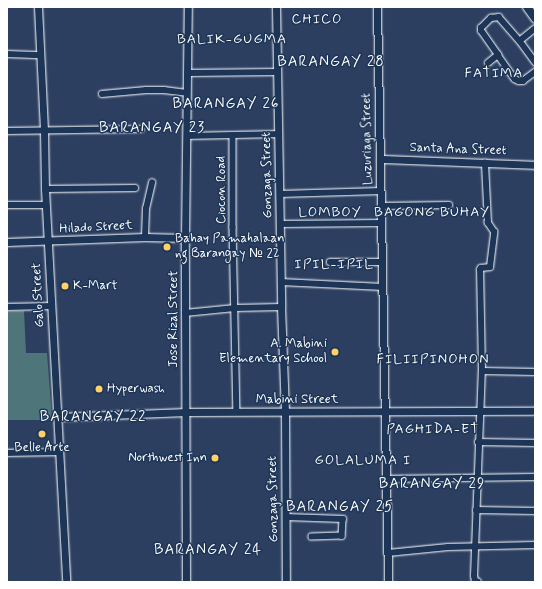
<!DOCTYPE html>
<meta charset="utf-8">
<style>
body{margin:0}
#map{position:relative;width:542px;height:589px;overflow:hidden;background:#2c3f61;font-family:Mynerve,sans-serif}
div>[style]{position:absolute}
.green>*{inset:0;background:#4e767a}
.roads{filter:drop-shadow(0 0 1px #fff) drop-shadow(0 0 1px #fff)}
.minor>*{height:5.5px;margin:-2.75px;padding:0 2.75px;transform-origin:2.75px;border-radius:2.75px;background:#1d3557}
.tertiary>*{height:7px;margin:-3.5px;padding:0 3.5px;transform-origin:3.5px;border-radius:3.5px;background:#1d3557}
.secondary>*{height:8px;margin:-4px;padding:0 4px;transform-origin:4px;border-radius:4px;background:#1d3557}
.dots>*{width:11px;height:11px;translate:-50% -50%;box-sizing:border-box;border:2px solid #1d3557;border-radius:50%}
span{translate:-50% -50%;white-space:nowrap;text-align:center;line-height:1.15;-webkit-text-stroke:3px #1d3557;paint-order:stroke}
.street-label{font-size:13px;color:#fff}
.poi-label{font-size:13px;color:#fff}
.left{translate:0 -50%;text-align:left}
.right{translate:-100% -50%;text-align:right}
.neighbourhood-label{font-size:14px;color:#fff;letter-spacing:1px}
.quarter-label{font-size:15px;color:#fff;letter-spacing:1px}
.frame{position:absolute;inset:0;border:8px solid #fff;pointer-events:none}
</style>
<div id="map">
<div class="green">
<i style="clip-path:polygon(7px 311px,24px 311px,26px 353px,47px 353px,52px 420px,7px 420px)"></i>
</div>
<div class="roads">
<div class="minor">
<i style="left:535px;top:29px;width:19px;rotate:141deg"></i>
<i style="left:520px;top:41px;width:26px;rotate:54deg"></i>
<i style="left:7px;top:54px;width:34px;rotate:2deg"></i>
<i style="left:498px;top:55px;width:29px;rotate:-125deg"></i>
<i style="left:481px;top:31px;width:3px;rotate:-90deg"></i>
<i style="left:481px;top:28px;width:14px;rotate:-45deg"></i>
<i style="left:491px;top:18px;width:8px;rotate:-7deg"></i>
<i style="left:499px;top:17px;width:32px;rotate:49deg"></i>
<i style="left:488px;top:63px;width:13px;rotate:-39deg"></i>
<i style="left:498px;top:55px;width:29px;rotate:55deg"></i>
<i style="left:515px;top:79px;width:4px;rotate:27deg"></i>
<i style="left:519px;top:81px;width:4px"></i>
<i style="left:523px;top:81px;width:15px;rotate:-37deg"></i>
<i style="left:188px;top:73px;width:89px;rotate:-0.6deg"></i>
<i style="left:102px;top:94px;width:44px;rotate:-5.2deg"></i>
<i style="left:146px;top:90px;width:18px"></i>
<i style="left:164px;top:90px;width:23px;rotate:7deg"></i>
<i style="left:7px;top:131px;width:134px;rotate:-0.9deg"></i>
<i style="left:233px;top:135px;width:92px;rotate:90deg"></i>
<i style="left:233px;top:227px;width:185px;rotate:88.8deg"></i>
<i style="left:187px;top:136px;width:92px;rotate:-1.2deg"></i>
<i style="left:45px;top:189px;width:90px;rotate:-0.6deg"></i>
<i style="left:280px;top:194px;width:101px;rotate:-1.7deg"></i>
<i style="left:7px;top:205px;width:38px"></i>
<i style="left:381px;top:206px;width:68px;rotate:-0.8deg"></i>
<i style="left:280px;top:224px;width:102px;rotate:-0.6deg"></i>
<i style="left:145px;top:237px;width:28px;rotate:-88deg"></i>
<i style="left:146px;top:209px;width:27px;rotate:-77deg"></i>
<i style="left:330px;top:262px;width:53px"></i>
<i style="left:281px;top:282px;width:102px;rotate:2.8deg"></i>
<i style="left:7px;top:307px;width:44px;rotate:-1.3deg"></i>
<i style="left:185px;top:313px;width:50px;rotate:-5.7deg"></i>
<i style="left:235px;top:308px;width:46px;rotate:-1.2deg"></i>
<i style="left:482px;top:371px;width:53px;rotate:1.1deg"></i>
<i style="left:478px;top:442px;width:57px;rotate:1deg"></i>
<i style="left:7px;top:453px;width:52px;rotate:-1.1deg"></i>
<i style="left:386px;top:479px;width:149px;rotate:-0.8deg"></i>
<i style="left:476px;top:510px;width:59px;rotate:1deg"></i>
<i style="left:286px;top:517px;width:57px;rotate:2deg"></i>
<i style="left:343px;top:519px;width:17px;rotate:93deg"></i>
<i style="left:342px;top:536px;width:30px;rotate:178deg"></i>
<i style="left:388px;top:553px;width:60px;rotate:-5.7deg"></i>
<i style="left:448px;top:547px;width:87px;rotate:-1.3deg"></i>
<i style="left:478px;top:582px;width:3px;rotate:-162deg"></i>
<i style="left:475px;top:581px;width:5px;rotate:-101deg"></i>
<i style="left:474px;top:576px;width:205px;rotate:-87.8deg"></i>
<i style="left:482px;top:371px;width:101px;rotate:-91.1deg"></i>
<i style="left:480px;top:270px;width:2px;rotate:-63deg"></i>
<i style="left:481px;top:268px;width:9px;rotate:-6deg"></i>
<i style="left:490px;top:267px;width:35px;rotate:-83deg"></i>
<i style="left:494px;top:232px;width:11px;rotate:-124deg"></i>
<i style="left:488px;top:223px;width:60px;rotate:-92.9deg"></i>
</div>
<div class="tertiary">
<i style="left:38px;top:7px;width:124px;rotate:87.2deg"></i>
<i style="left:44px;top:131px;width:58px;rotate:89deg"></i>
<i style="left:45px;top:189px;width:394px;rotate:86.9deg"></i>
<i style="left:276px;top:7px;width:300px;rotate:89deg"></i>
<i style="left:281px;top:307px;width:104px;rotate:87.8deg"></i>
<i style="left:285px;top:411px;width:171px;rotate:89.7deg"></i>
<i style="left:377px;top:7px;width:575px;rotate:88.9deg"></i>
<i style="left:380px;top:159px;width:155px;rotate:2.2deg"></i>
<i style="left:7px;top:242px;width:138px;rotate:-2.1deg"></i>
<i style="left:145px;top:237px;width:40px;rotate:1.4deg"></i>
<i style="left:58px;top:417px;width:129px;rotate:-2.2deg"></i>
<i style="left:187px;top:412px;width:348px;rotate:-0.2deg"></i>
<i style="left:186px;top:582px;width:344px;rotate:-90.2deg"></i>
<i style="left:185px;top:238px;width:231px;rotate:-89.3deg"></i>
</div>
<div class="secondary">
<i style="left:527px;top:7px;width:14px;rotate:54deg"></i>
</div>
</div>
<div class="dots">
<i style="left:167px;top:247px;background:#ffd166"></i>
<i style="left:65px;top:286px;background:#ffd166"></i>
<i style="left:335px;top:352px;background:#ffd166"></i>
<i style="left:99px;top:389px;background:#ffd166"></i>
<i style="left:42px;top:434px;background:#ffd166"></i>
<i style="left:215px;top:458px;background:#ffd166"></i>
</div>
<div class="street-label">
<span style="left:368px;top:139px;rotate:-91deg">Luzuriaga Street</span>
<span style="left:458px;top:150px;rotate:2deg">Santa Ana Street</span>
<span style="left:268px;top:175px;rotate:-91deg">Gonzaga Street</span>
<span style="left:222px;top:190px;rotate:-90deg">Ciocon Road</span>
<span style="left:96px;top:228px;rotate:-3deg">Hilado Street</span>
<span style="left:39px;top:295px;rotate:-93deg">Galo Street</span>
<span style="left:174px;top:319px;rotate:-90deg">Jose Rizal Street</span>
<span style="left:297px;top:400px">Mabini Street</span>
<span style="left:274px;top:499px;rotate:-91deg">Gonzaga Street</span>
</div>
<div class="poi-label">
<span class="left" style="left:175px;top:247px">Bahay Pamahalaan<br>ng Barangay № 22</span>
<span class="left" style="left:73px;top:286px">K-Mart</span>
<span class="right" style="left:327px;top:352px">A. Mabini<br>Elementary School</span>
<span class="left" style="left:107px;top:389px">Hyperwash</span>
<span style="left:42px;top:448px">Belle Arte</span>
<span class="right" style="left:207px;top:458px">Northwest Inn</span>
</div>
<div class="neighbourhood-label">
<span style="left:317px;top:19px">CHICO</span>
<span style="left:232px;top:39px">BALIK-GUGMA</span>
<span style="left:494px;top:73px">FATIMA</span>
<span style="left:330px;top:212px">LOMBOY</span>
<span style="left:432px;top:212px">BAGONG BUHAY</span>
<span style="left:334px;top:264px">IPIL-IPIL</span>
<span style="left:433px;top:359px">FILIIPINOHON</span>
<span style="left:433px;top:429px">PAGHIDA-ET</span>
<span style="left:363px;top:460px">GOLALUMA I</span>
</div>
<div class="quarter-label">
<span style="left:331px;top:63px">BARANGAY 28</span>
<span style="left:226px;top:105px">BARANGAY 26</span>
<span style="left:152px;top:129px">BARANGAY 23</span>
<span style="left:93px;top:418px">BARANGAY 22</span>
<span style="left:432px;top:485px">BARANGAY 29</span>
<span style="left:340px;top:508px">BARANGAY 25</span>
<span style="left:208px;top:551px">BARANGAY 24</span>
</div>
<div class="frame"></div>
</div>
